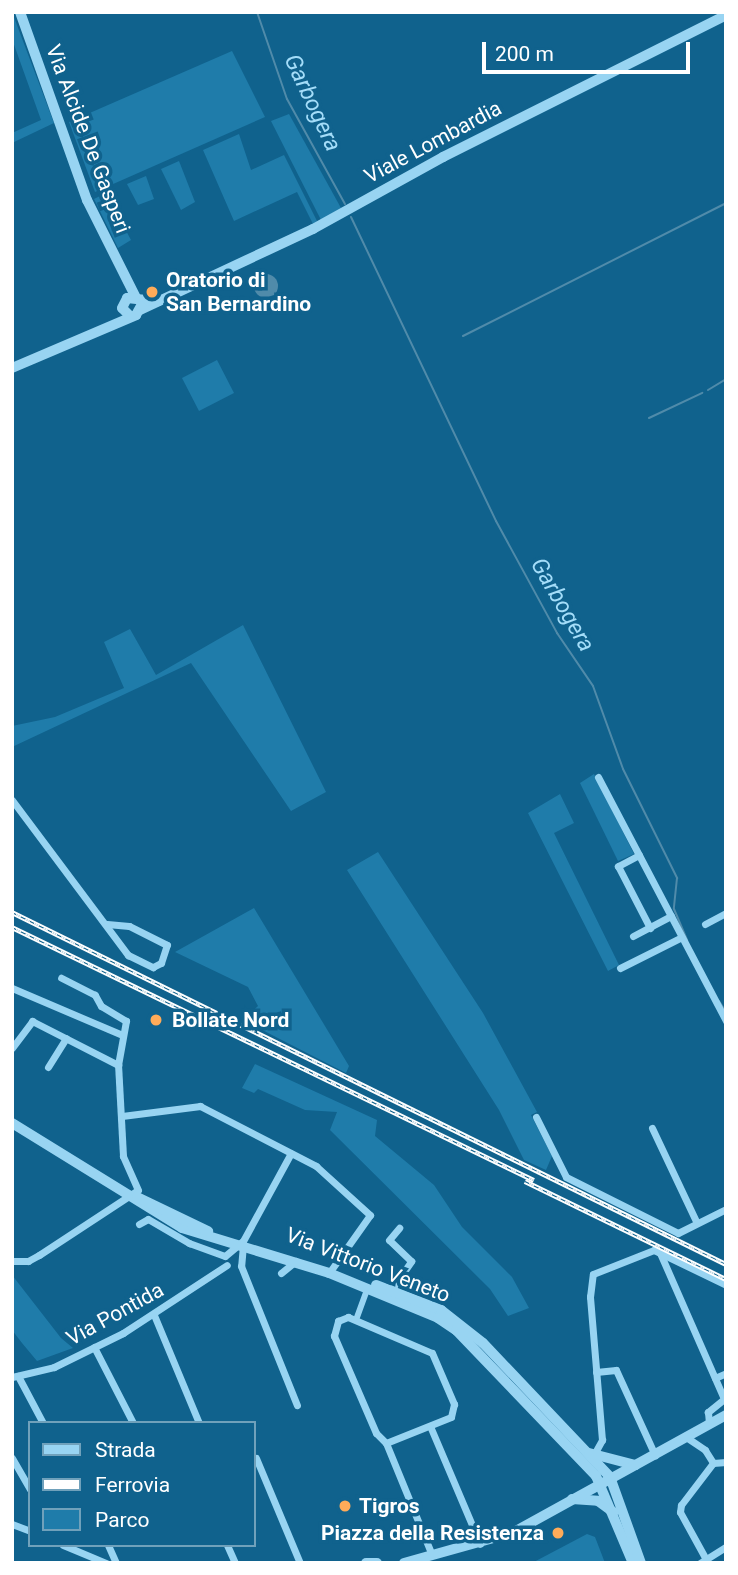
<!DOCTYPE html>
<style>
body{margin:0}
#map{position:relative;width:738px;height:1575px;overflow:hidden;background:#10628d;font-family:Roboto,sans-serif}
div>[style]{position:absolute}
.green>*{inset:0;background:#1f7caa}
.water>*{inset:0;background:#508baa}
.round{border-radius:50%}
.stream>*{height:2px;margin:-1px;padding:0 1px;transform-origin:1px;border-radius:1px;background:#508baa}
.pedestrian>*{height:6px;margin:-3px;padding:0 3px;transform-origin:3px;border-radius:3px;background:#98d4f2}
.minor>*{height:7px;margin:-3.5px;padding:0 3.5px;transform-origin:3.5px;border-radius:3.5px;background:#98d4f2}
.tertiary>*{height:10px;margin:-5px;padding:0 5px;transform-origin:5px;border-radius:5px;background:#98d4f2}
.rail>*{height:4.5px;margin-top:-2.25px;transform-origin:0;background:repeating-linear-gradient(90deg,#10628d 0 5px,#fff 0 10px);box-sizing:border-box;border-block:2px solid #fff}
.dots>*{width:19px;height:19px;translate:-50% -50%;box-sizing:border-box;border:4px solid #10628d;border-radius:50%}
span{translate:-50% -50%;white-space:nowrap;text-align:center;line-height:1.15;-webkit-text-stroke:7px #10628d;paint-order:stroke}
.street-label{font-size:21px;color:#fff}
.poi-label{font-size:21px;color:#fff;font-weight:700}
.left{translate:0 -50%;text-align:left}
.right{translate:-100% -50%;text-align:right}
.water-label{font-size:23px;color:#a4ddf9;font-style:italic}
.frame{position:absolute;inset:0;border:14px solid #fff;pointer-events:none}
.legend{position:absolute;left:28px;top:1421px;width:228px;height:126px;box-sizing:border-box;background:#10628d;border:2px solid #70a1bb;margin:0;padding:9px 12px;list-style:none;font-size:21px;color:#fff}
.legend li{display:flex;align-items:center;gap:14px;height:35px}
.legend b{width:35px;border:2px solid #70a1bb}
.scale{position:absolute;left:482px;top:42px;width:208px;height:32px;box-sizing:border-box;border:4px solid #fff;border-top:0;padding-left:9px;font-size:21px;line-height:24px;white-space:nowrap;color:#fff;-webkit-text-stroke:5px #10628d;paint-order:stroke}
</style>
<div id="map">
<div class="green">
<i style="clip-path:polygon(12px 12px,54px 123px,12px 143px,12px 133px,41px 120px,12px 39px)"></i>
<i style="clip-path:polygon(232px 51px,265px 117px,95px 192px,69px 122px)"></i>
<i style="clip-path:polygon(289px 114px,341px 208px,321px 220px,271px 121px)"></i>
<i style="clip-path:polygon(239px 134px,251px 170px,284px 155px,317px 221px,313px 224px,297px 192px,234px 221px,203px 150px)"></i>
<i style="clip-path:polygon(179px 161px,195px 202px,181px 210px,161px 169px)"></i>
<i style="clip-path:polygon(146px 176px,154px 199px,138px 205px,127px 184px)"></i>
<i style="clip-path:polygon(106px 193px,131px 240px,118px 248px,94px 199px)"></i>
<i style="clip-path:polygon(217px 360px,234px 393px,199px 411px,182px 378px)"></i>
<i style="clip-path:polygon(243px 625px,326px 792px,291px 811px,191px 663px,12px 747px,12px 726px,55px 717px,124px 688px,104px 642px,130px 629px,156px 675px)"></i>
<i style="clip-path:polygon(594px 774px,634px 854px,618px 861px,580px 783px)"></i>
<i style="clip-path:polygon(560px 794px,574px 823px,554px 833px,619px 965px,608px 971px,528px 813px)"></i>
<i style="clip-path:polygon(378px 852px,483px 1013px,537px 1112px,531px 1115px,552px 1156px,546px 1170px,524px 1160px,499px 1110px,347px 870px)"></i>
<i style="clip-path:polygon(254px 908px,349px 1066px,346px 1073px,243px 1020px,258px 1006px,248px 987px,175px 952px)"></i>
<i style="clip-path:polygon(255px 1064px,377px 1120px,375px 1136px,434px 1185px,462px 1227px,512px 1277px,529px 1308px,508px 1316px,490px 1289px,330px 1130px,337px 1112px,305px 1110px,258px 1089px,254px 1093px,242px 1088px)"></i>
<i style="clip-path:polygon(12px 1275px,61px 1338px,73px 1348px,37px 1361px,22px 1343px,12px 1330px)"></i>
<i style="clip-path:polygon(587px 1534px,595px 1537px,605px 1563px,532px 1563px)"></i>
</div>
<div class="water">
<i class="round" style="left:254px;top:274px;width:24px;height:24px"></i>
</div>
<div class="stream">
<i style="left:257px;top:12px;width:92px;rotate:71deg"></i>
<i style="left:287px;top:99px;width:120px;rotate:61.1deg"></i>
<i style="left:351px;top:217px;width:337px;rotate:64.5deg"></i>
<i style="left:496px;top:521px;width:128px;rotate:61.4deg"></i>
<i style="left:557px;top:633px;width:64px;rotate:55.8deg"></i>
<i style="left:593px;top:686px;width:88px;rotate:70.1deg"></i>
<i style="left:623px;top:769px;width:122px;rotate:63.6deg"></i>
<i style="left:677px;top:878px;width:31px;rotate:96deg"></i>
<i style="left:674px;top:909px;width:34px;rotate:67deg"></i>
<i style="left:463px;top:336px;width:295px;rotate:-26.8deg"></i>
<i style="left:708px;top:390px;width:21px;rotate:-31deg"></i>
<i style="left:649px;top:418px;width:59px;rotate:-25.3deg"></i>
<i style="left:719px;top:1001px;width:13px;rotate:58deg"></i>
</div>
<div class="pedestrian">
<i style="left:356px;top:1320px;width:33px;rotate:-70deg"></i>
</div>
<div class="minor">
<i style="left:598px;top:777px;width:276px;rotate:62.3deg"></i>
<i style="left:12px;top:800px;width:194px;rotate:53.2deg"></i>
<i style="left:128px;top:955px;width:28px;rotate:26deg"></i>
<i style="left:153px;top:967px;width:9px;rotate:-27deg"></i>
<i style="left:161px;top:963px;width:19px;rotate:-72deg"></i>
<i style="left:167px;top:945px;width:42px;rotate:-153.4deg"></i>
<i style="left:129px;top:926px;width:22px;rotate:-175deg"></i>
<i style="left:639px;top:855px;width:24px;rotate:152deg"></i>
<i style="left:618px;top:866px;width:70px;rotate:62.7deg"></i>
<i style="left:705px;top:924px;width:24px;rotate:-28deg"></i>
<i style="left:633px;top:936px;width:43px;rotate:-27.8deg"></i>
<i style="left:620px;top:968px;width:69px;rotate:-26.6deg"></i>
<i style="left:12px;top:988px;width:120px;rotate:23.1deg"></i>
<i style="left:12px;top:1048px;width:34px;rotate:-53deg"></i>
<i style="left:32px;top:1021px;width:97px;rotate:27.1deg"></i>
<i style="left:48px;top:1067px;width:34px;rotate:-58deg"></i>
<i style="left:122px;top:1116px;width:79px;rotate:-7.3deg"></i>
<i style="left:200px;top:1106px;width:131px;rotate:27.3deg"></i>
<i style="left:316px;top:1166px;width:73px;rotate:42.2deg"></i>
<i style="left:370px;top:1215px;width:71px;rotate:125.3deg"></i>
<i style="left:536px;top:1117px;width:67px;rotate:63.4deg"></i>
<i style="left:566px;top:1177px;width:125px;rotate:26.6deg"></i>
<i style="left:678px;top:1233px;width:54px;rotate:-26.6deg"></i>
<i style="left:652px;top:1128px;width:105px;rotate:64.7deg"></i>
<i style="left:139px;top:1224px;width:10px;rotate:-29deg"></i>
<i style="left:148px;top:1219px;width:48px;rotate:30.3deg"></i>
<i style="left:189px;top:1243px;width:38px;rotate:20deg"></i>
<i style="left:225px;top:1256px;width:23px;rotate:-40deg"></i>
<i style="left:243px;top:1241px;width:100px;rotate:-61.4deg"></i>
<i style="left:243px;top:1245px;width:21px;rotate:95deg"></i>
<i style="left:241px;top:1266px;width:150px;rotate:68.1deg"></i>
<i style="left:660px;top:1253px;width:159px;rotate:66.3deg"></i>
<i style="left:724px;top:1399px;width:21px;rotate:141deg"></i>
<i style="left:708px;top:1412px;width:12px;rotate:85deg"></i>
<i style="left:12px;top:1261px;width:16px"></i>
<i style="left:28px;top:1261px;width:13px;rotate:-29deg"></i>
<i style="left:39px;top:1255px;width:118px;rotate:-33.3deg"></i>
<i style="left:138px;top:1190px;width:37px;rotate:-114deg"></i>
<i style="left:123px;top:1156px;width:91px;rotate:-93.1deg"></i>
<i style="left:118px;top:1065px;width:45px;rotate:-79.7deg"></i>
<i style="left:126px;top:1021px;width:29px;rotate:-149deg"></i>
<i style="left:101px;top:1006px;width:13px;rotate:-119deg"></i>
<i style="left:95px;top:995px;width:38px;rotate:-153deg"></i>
<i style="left:281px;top:1273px;width:19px;rotate:-39deg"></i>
<i style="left:389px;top:1293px;width:39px;rotate:-55deg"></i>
<i style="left:411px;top:1261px;width:30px;rotate:-136deg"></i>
<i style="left:389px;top:1240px;width:16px;rotate:-50deg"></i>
<i style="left:154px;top:1315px;width:117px;rotate:67.4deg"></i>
<i style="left:348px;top:1317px;width:91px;rotate:23.2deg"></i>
<i style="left:432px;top:1353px;width:56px;rotate:66.7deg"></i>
<i style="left:454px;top:1404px;width:13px;rotate:103deg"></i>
<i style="left:451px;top:1417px;width:70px;rotate:158.2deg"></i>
<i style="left:386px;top:1443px;width:14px;rotate:-135deg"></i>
<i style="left:376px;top:1433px;width:106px;rotate:-113.4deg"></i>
<i style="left:334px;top:1336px;width:16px;rotate:-75deg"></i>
<i style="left:338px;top:1321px;width:11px;rotate:-22deg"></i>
<i style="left:94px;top:1347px;width:85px;rotate:62.8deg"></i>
<i style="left:596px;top:1372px;width:20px;rotate:-6deg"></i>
<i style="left:616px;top:1370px;width:94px;rotate:65.4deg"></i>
<i style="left:18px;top:1376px;width:53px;rotate:62deg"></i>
<i style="left:12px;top:1377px;width:43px;rotate:-13.4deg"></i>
<i style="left:54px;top:1367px;width:77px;rotate:-26.2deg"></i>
<i style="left:123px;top:1333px;width:124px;rotate:-33.2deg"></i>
<i style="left:715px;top:1378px;width:12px;rotate:-24deg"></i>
<i style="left:430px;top:1426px;width:128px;rotate:67deg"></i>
<i style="left:686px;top:1437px;width:23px;rotate:34deg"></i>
<i style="left:705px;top:1450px;width:15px;rotate:58deg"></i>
<i style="left:386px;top:1443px;width:121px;rotate:67.7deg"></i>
<i style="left:12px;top:1458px;width:36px;rotate:60deg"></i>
<i style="left:256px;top:1458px;width:114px;rotate:67.3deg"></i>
<i style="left:592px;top:1458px;width:21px;rotate:-61deg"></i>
<i style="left:602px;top:1440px;width:144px;rotate:-94.8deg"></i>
<i style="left:590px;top:1297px;width:23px;rotate:-83deg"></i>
<i style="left:593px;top:1274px;width:66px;rotate:-21.5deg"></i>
<i style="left:654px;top:1250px;width:80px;rotate:25.9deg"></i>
<i style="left:12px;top:1524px;width:19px;rotate:21deg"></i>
<i style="left:63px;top:1545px;width:47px;rotate:22.7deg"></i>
<i style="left:108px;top:1545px;width:20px;rotate:66deg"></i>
<i style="left:227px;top:1545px;width:20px;rotate:66deg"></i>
<i style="left:700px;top:1563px;width:31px;rotate:-32deg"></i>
<i style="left:708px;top:1563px;width:58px;rotate:-118.8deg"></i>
<i style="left:680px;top:1512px;width:7px;rotate:-82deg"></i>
<i style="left:681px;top:1505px;width:53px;rotate:-52.7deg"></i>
<i style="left:713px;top:1463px;width:13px;rotate:-4deg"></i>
</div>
<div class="tertiary">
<i style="left:20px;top:12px;width:200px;rotate:70.4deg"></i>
<i style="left:87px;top:200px;width:110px;rotate:63.4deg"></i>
<i style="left:140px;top:310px;width:191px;rotate:-25.1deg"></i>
<i style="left:313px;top:229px;width:149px;rotate:-29deg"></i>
<i style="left:443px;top:157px;width:317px;rotate:-26.6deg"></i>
<i style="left:130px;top:316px;width:11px;rotate:-135deg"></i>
<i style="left:122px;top:308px;width:11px;rotate:-63deg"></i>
<i style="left:127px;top:298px;width:31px;rotate:6deg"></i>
<i style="left:12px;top:368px;width:135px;rotate:-23.1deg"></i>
<i style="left:136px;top:315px;width:10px;rotate:-61deg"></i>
<i style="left:12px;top:1123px;width:200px;rotate:31.7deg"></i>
<i style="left:182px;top:1228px;width:154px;rotate:17deg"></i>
<i style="left:329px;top:1273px;width:118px;rotate:22.4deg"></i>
<i style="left:438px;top:1318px;width:22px;rotate:34deg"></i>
<i style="left:456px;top:1330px;width:202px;rotate:46.2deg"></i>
<i style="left:596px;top:1476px;width:95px;rotate:67deg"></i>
<i style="left:137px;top:1197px;width:79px;rotate:25.6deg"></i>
<i style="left:376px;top:1285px;width:70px;rotate:21deg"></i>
<i style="left:441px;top:1310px;width:53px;rotate:38.2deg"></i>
<i style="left:483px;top:1343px;width:185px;rotate:46.5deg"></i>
<i style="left:610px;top:1477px;width:91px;rotate:70.2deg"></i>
<i style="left:589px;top:1453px;width:48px;rotate:14.6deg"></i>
<i style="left:572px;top:1499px;width:26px;rotate:4deg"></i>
<i style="left:598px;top:1501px;width:19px;rotate:36deg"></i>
<i style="left:366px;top:1563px;width:11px"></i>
<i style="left:404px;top:1563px;width:114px;rotate:-15.7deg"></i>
<i style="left:514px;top:1532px;width:242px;rotate:-28.9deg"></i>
</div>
<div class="rail">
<i style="left:12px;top:912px;width:796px;rotate:26.24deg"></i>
<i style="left:12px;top:927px;width:580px;rotate:25.86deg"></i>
<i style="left:525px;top:1181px;width:224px;rotate:26deg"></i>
</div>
<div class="dots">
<i style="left:152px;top:292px;background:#ffab59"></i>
<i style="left:156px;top:1020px;background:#ffab59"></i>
<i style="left:345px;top:1506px;background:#ffab59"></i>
<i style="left:558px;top:1533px;background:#ffab59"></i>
</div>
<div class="street-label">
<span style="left:88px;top:139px;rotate:69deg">Via Alcide De Gasperi</span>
<span style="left:433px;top:142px;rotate:-28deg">Viale Lombardia</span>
<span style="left:368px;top:1265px;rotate:21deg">Via Vittorio Veneto</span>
<span style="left:115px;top:1314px;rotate:-29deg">Via Pontida</span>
</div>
<div class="poi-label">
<span class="left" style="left:166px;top:292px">Oratorio di<br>San Bernardino</span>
<span class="left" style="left:172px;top:1020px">Bollate Nord</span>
<span class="left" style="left:359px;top:1506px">Tigros</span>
<span class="right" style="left:544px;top:1533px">Piazza della Resistenza</span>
</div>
<div class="water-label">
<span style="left:312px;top:103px;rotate:65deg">Garbogera</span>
<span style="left:562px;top:605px;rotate:60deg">Garbogera</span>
</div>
<div class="frame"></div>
<ul class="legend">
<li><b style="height:9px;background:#98d4f2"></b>Strada</li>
<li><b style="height:9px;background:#fff"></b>Ferrovia</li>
<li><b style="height:19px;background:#1f7caa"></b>Parco</li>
</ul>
<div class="scale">200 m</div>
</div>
